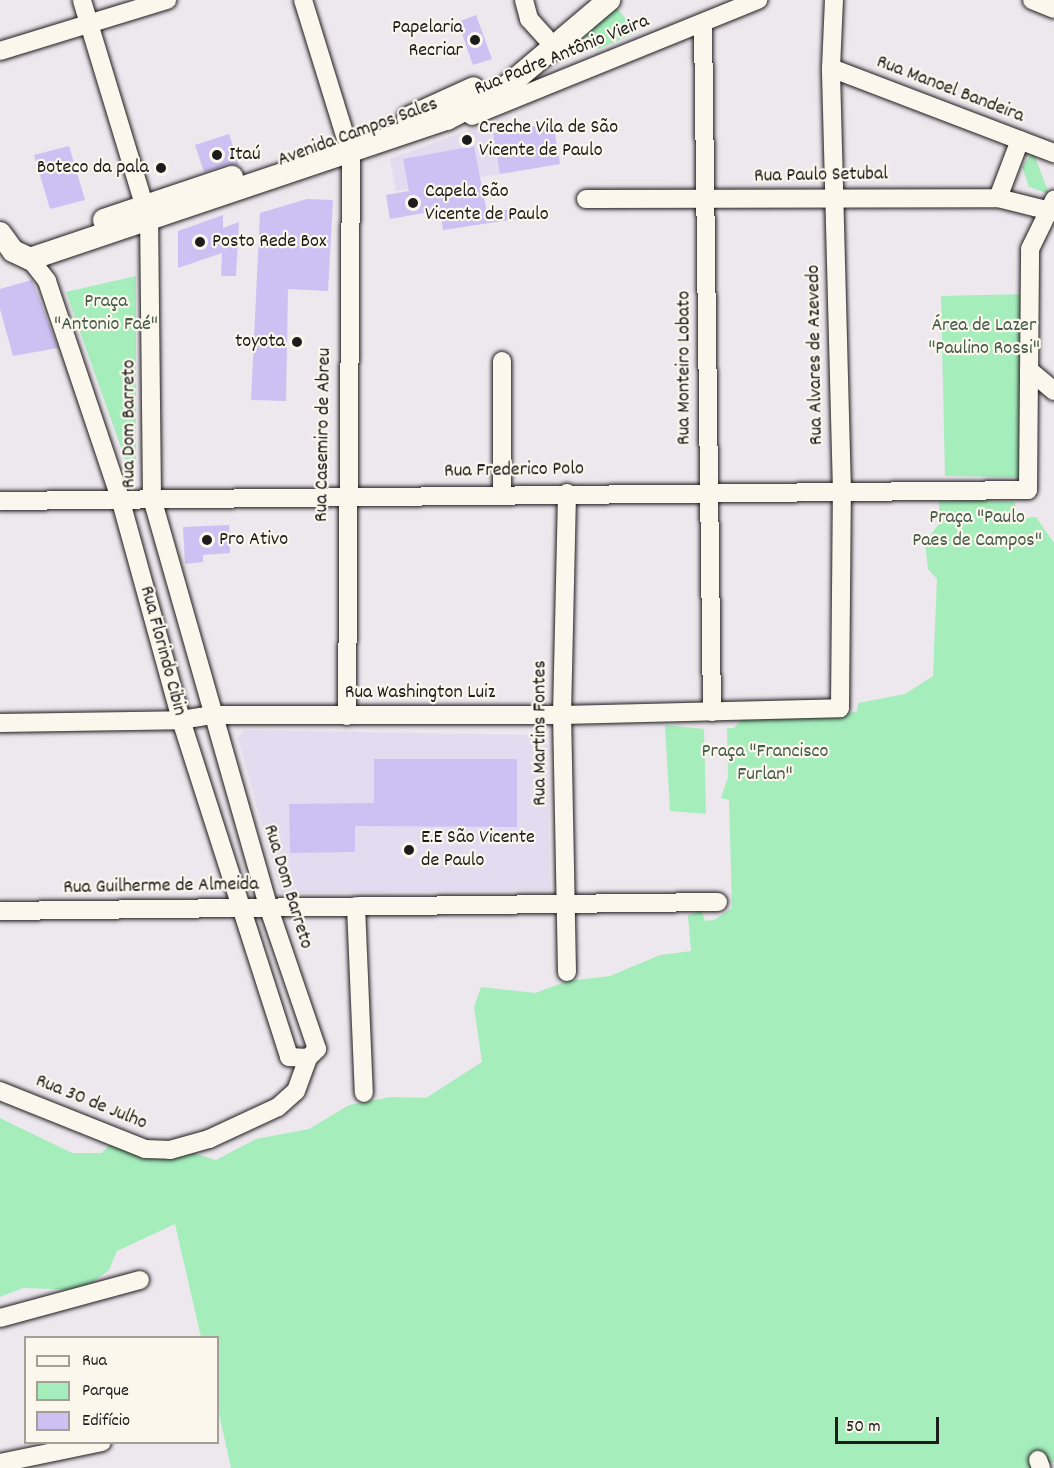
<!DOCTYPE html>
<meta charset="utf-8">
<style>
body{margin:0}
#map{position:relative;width:1054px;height:1468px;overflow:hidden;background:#ede7ee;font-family:Dekko,sans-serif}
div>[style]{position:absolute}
.built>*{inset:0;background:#e3dcf0}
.green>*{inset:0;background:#a5eebc}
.building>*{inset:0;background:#cdc1f3}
.roads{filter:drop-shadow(0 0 2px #1c1c1c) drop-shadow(0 0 2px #1c1c1c)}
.minor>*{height:18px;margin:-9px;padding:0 9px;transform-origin:9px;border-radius:9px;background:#fbf7ec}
.major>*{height:22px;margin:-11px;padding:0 11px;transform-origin:11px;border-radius:11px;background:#fbf7ec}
.dots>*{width:16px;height:16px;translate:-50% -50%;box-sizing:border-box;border:3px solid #fbf7ec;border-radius:50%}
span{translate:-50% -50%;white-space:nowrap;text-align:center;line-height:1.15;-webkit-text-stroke:4.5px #fbf7ec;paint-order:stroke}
.poi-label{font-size:20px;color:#1c1c1c}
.right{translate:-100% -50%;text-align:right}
.left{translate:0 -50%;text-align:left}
.street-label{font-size:20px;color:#1c1c1c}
.park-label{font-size:20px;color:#455b4c}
.legend{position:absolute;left:24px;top:1336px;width:195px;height:108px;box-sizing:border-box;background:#fbf7ec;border:2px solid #a29f99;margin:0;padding:8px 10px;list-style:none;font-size:18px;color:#1c1c1c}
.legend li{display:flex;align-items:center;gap:12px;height:30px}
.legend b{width:30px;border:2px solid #a29f99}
.scale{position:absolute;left:835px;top:1417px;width:104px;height:27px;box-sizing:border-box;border:3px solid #1c1c1c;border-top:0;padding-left:8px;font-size:18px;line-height:21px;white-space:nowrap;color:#1c1c1c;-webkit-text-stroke:4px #fbf7ec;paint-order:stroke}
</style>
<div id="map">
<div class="built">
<i style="clip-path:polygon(491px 122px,500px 174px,396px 191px,390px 159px)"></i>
<i style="clip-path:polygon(244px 730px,547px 735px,550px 890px,281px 893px,238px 738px)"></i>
</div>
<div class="green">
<i style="clip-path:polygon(615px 6px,637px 32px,599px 49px,589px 46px,584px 42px,588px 26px)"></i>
<i style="clip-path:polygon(1033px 152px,1049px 194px,1029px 187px,1022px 167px)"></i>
<i style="clip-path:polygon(136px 276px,136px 459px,125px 459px,66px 292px)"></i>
<i style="clip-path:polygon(1026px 294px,1025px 477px,945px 476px,941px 296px)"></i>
<i style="clip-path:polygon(981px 500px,1015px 502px,1016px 512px,1023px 518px,1036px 517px,1054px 543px,1054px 1462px,1035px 1468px,231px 1468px,218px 1409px,218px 1338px,201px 1337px,175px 1224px,117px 1251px,109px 1270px,82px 1290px,23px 1288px,0 1297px,0 1118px,72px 1153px,102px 1153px,112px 1142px,157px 1142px,216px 1160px,256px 1139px,309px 1129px,349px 1105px,391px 1097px,426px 1098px,482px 1062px,474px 1007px,481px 987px,535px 993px,568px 981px,610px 976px,660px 955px,691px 951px,688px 916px,701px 910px,705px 921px,714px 920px,732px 908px,729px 800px,721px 798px,728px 777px,727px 728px,734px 728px,747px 713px,843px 715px,857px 711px,858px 703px,905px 694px,933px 676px,937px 579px,928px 569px,925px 542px,939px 524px,939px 502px)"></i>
<i style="clip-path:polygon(665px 725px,704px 729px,706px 814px,670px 811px)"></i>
</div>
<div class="building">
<i style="clip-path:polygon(476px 15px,492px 59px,473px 65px,458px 22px)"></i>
<i style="clip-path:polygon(553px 123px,560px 164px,500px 174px,493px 133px)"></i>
<i style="clip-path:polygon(229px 134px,239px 166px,228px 164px,204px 172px,195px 145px)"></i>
<i style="clip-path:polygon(69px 146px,85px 200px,50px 209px,34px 155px)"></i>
<i style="clip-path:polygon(474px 146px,487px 213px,515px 208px,517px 219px,443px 230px,440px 210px,390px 219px,386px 195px,409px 191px,403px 159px)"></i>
<i style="clip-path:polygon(307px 199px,333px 200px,328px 291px,288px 289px,286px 401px,251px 400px,260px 213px)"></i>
<i style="clip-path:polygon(223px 215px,223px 228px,239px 222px,236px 276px,221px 276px,222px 253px,178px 268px,178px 231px)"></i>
<i style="clip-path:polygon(32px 280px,58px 348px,13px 356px,0 309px,0 289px)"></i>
<i style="clip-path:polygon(229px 525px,230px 553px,203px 555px,203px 562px,185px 564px,183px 527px)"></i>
<i style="clip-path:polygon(374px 759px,517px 759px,517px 827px,355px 826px,355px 852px,290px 853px,289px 804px,374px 803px)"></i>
</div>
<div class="roads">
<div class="minor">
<i style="left:303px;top:0;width:145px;rotate:72.8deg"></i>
<i style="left:524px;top:0;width:20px;rotate:75deg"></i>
<i style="left:529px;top:19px;width:25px;rotate:48deg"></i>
<i style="left:1032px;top:0;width:24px;rotate:22deg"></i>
<i style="left:703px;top:24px;width:688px;rotate:89.25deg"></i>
<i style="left:0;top:51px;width:175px;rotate:-17deg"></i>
<i style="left:831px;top:68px;width:239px;rotate:20.9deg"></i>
<i style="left:472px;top:116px;width:309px;rotate:-22.1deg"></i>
<i style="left:998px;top:198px;width:62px;rotate:-69.2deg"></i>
<i style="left:586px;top:199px;width:412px;rotate:-0.1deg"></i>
<i style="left:998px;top:198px;width:58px;rotate:14deg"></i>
<i style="left:30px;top:259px;width:28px;rotate:52deg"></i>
<i style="left:47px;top:281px;width:229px;rotate:71.4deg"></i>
<i style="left:120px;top:498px;width:230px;rotate:74.6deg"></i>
<i style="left:181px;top:720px;width:354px;rotate:72.2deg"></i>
<i style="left:289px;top:1057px;width:19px;rotate:3deg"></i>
<i style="left:308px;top:1058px;width:13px;rotate:-45deg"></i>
<i style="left:317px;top:1049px;width:148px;rotate:-108.9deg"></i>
<i style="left:269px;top:909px;width:427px;rotate:-105.9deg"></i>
<i style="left:152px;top:498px;width:277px;rotate:-90.6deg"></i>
<i style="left:149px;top:221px;width:231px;rotate:-106.9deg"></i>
<i style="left:1029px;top:370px;width:33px;rotate:40deg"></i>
<i style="left:502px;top:493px;width:132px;rotate:-90deg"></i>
<i style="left:0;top:501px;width:1028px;rotate:-0.61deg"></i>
<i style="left:1028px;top:490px;width:241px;rotate:-89.5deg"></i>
<i style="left:1030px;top:249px;width:55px;rotate:-63.9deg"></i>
<i style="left:347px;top:716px;width:562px;rotate:-89.59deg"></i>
<i style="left:0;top:723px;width:181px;rotate:-0.9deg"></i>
<i style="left:181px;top:720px;width:31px;rotate:-9deg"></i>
<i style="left:212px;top:715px;width:350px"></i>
<i style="left:562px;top:715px;width:278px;rotate:-1.4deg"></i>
<i style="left:840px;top:708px;width:216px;rotate:-89.5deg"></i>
<i style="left:842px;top:492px;width:424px;rotate:-91.5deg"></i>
<i style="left:831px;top:68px;width:68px;rotate:-87.5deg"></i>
<i style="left:356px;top:906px;width:187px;rotate:87.6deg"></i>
<i style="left:0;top:911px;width:718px;rotate:-0.72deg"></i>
<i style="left:567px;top:972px;width:257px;rotate:-91.1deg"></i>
<i style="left:562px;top:715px;width:222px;rotate:-88.7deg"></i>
<i style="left:0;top:1091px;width:156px;rotate:21.8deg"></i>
<i style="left:145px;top:1149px;width:25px;rotate:2deg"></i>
<i style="left:170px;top:1150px;width:41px;rotate:-15.8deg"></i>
<i style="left:209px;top:1139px;width:76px;rotate:-24.9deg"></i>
<i style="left:278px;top:1107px;width:24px;rotate:-42deg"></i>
<i style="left:296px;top:1091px;width:35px;rotate:-70deg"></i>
<i style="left:0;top:1318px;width:145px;rotate:-15.2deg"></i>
<i style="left:1038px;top:1460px;width:9px;rotate:69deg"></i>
<i style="left:0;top:1463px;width:104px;rotate:-11.6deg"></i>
</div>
<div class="major">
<i style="left:408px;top:118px;width:72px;rotate:-24.4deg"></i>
<i style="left:104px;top:220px;width:135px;rotate:-18.6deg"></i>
<i style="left:0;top:233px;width:22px;rotate:54deg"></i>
<i style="left:13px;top:251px;width:19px;rotate:25deg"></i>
<i style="left:30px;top:259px;width:440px;rotate:-18.6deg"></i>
<i style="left:447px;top:119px;width:64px;rotate:-27.8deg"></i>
<i style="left:504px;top:89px;width:138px;rotate:-40.3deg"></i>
</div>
</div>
<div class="dots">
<i style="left:475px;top:40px;background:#1c1c1c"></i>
<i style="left:467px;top:140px;background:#1c1c1c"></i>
<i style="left:217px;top:155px;background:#1c1c1c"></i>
<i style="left:161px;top:168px;background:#1c1c1c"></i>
<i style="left:413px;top:203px;background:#1c1c1c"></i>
<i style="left:200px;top:242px;background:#1c1c1c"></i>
<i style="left:297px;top:342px;background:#1c1c1c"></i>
<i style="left:207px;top:540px;background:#1c1c1c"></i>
<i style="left:409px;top:850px;background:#1c1c1c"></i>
</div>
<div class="poi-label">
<span class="right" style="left:463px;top:40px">Papelaria<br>Recriar</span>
<span class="left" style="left:479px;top:140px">Creche Vila de São<br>Vicente de Paulo</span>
<span class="left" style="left:229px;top:155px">Itaú</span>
<span class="right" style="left:149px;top:168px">Boteco da pala</span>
<span class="left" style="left:425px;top:204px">Capela São<br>Vicente de Paulo</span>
<span class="left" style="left:212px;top:242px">Posto Rede Box</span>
<span class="right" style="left:285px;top:342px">toyota</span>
<span class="left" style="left:219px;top:540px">Pro Ativo</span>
<span class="left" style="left:421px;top:850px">E.E São Vicente<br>de Paulo</span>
</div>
<div class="street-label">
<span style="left:562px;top:56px;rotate:-22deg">Rua Padre Antônio Vieira</span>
<span style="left:950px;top:90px;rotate:21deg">Rua Manoel Bandeira</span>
<span style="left:358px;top:133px;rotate:-20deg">Avenida Campos Sales</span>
<span style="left:821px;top:176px;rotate:-1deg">Rua Paulo Setubal</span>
<span style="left:816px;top:355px;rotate:-91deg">Rua Alvares de Azevedo</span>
<span style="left:685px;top:368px;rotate:-90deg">Rua Monteiro Lobato</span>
<span style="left:130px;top:424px;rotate:-90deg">Rua Dom Barreto</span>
<span style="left:324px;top:435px;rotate:-89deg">Rua Casemiro de Abreu</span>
<span style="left:514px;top:471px;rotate:-1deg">Rua Frederico Polo</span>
<span style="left:162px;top:651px;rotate:75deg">Rua Florindo Cibin</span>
<span style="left:420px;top:693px">Rua Washington Luiz</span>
<span style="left:541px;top:733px;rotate:-90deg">Rua Martins Fontes</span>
<span style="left:161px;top:887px;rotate:-1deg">Rua Guilherme de Almeida</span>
<span style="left:287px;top:887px;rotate:73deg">Rua Dom Barreto</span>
<span style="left:91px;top:1103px;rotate:22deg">Rua 30 de Julho</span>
</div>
<div class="park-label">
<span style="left:106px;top:314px">Praça<br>"Antonio Faé"</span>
<span style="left:984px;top:338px">Área de Lazer<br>"Paulino Rossi"</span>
<span style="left:977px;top:530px">Praça "Paulo<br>Paes de Campos"</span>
<span style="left:765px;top:764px">Praça "Francisco<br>Furlan"</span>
</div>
<ul class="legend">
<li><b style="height:8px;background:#fbf7ec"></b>Rua</li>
<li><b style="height:16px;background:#a5eebc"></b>Parque</li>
<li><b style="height:16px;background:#cdc1f3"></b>Edifício</li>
</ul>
<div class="scale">50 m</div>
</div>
